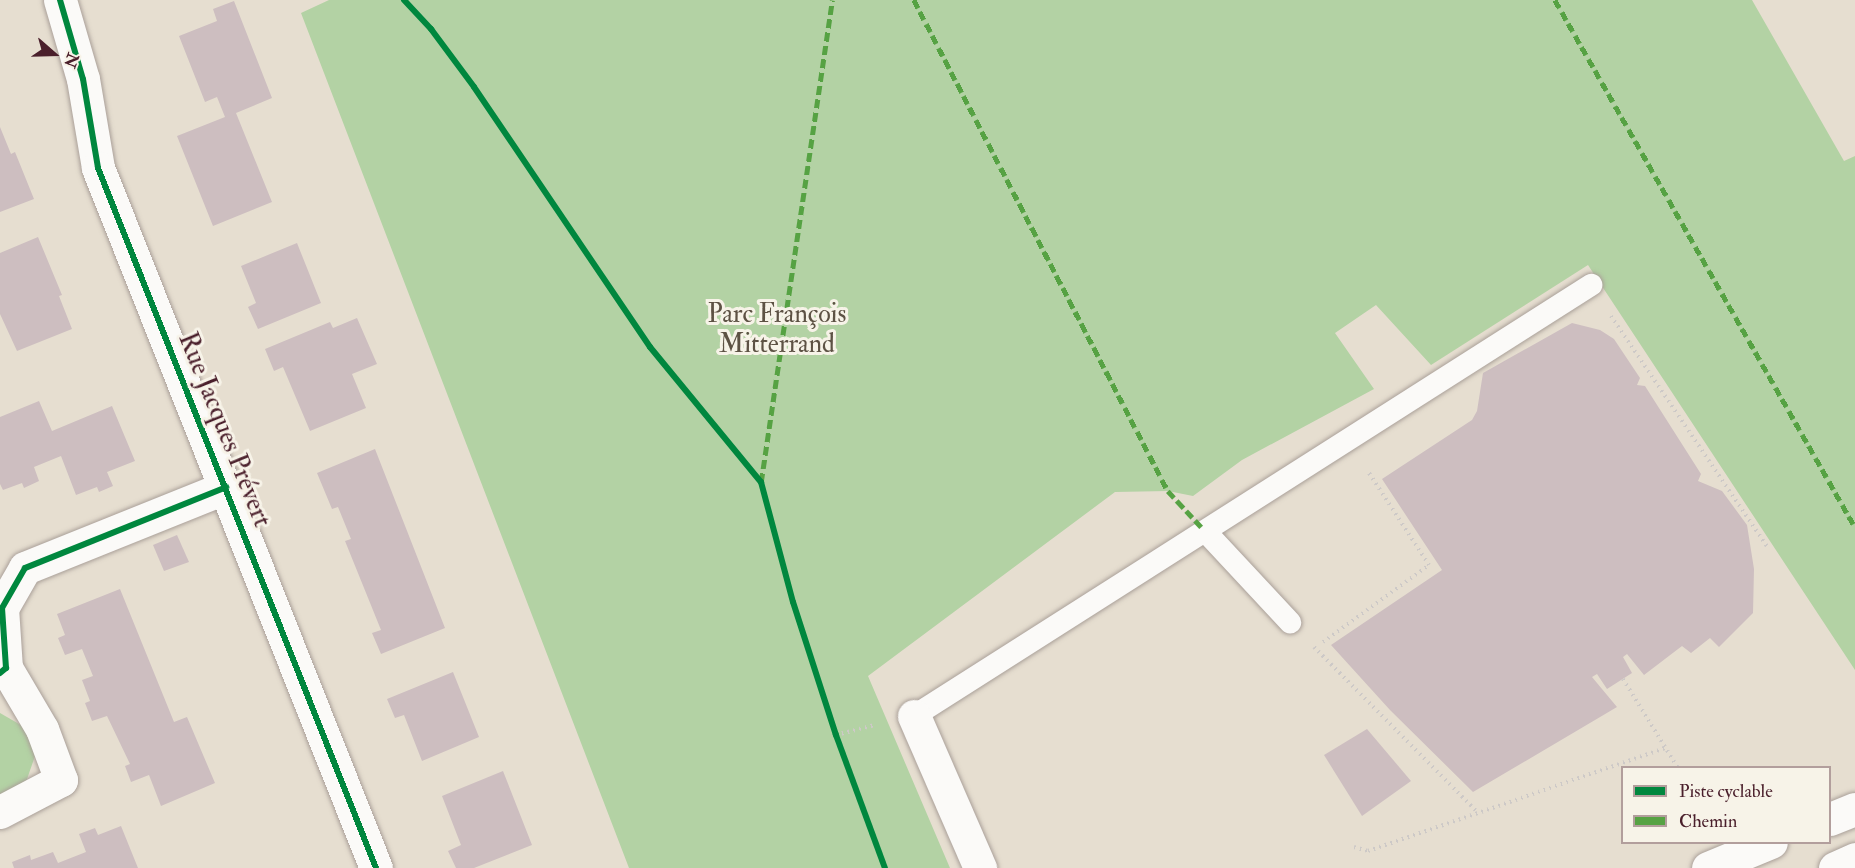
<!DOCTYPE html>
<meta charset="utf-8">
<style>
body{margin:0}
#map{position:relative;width:1855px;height:868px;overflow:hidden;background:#e6ded0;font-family:"IM FELL Double Pica",serif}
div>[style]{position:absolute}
.green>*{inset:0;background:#b3d2a4}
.building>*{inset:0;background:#cdbec0}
.path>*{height:4px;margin-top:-2px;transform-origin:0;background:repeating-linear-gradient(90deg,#cdc9c7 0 1.5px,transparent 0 6px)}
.roads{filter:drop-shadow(0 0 2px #aaa099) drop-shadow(0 0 2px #aaa099)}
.service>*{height:22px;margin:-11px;padding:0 11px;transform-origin:11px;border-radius:11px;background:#fbfaf8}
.minor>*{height:33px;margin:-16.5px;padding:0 16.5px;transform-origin:16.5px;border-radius:16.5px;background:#fbfaf8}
.quiet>*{height:4.5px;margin-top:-2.25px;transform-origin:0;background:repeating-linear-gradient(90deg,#56a243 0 9px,transparent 0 13.5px)}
.cycleway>*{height:6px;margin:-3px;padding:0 3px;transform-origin:3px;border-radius:3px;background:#00873e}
span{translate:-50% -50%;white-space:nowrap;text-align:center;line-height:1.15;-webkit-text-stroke:6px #f7f3e8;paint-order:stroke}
.park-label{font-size:26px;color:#5d5244}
.street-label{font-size:26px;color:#4a1f2b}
.legend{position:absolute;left:1621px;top:766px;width:210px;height:78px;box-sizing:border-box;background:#f7f3e8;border:2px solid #b29e9c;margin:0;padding:8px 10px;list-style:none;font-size:18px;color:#4a1f2b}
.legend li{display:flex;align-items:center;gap:12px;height:30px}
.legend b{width:30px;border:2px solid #b29e9c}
.north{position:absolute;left:24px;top:24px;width:60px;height:60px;-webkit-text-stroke:4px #f7f3e8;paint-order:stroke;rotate:110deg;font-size:16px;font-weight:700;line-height:24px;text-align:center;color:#4a1f2b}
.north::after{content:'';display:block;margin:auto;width:21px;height:27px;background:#4a1f2b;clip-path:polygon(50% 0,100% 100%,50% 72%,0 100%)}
</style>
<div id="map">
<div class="green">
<i style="clip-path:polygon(329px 0,1752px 0,1844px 161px,1855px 156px,1855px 670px,1588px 265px,1431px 365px,1376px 305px,1335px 333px,1374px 389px,1242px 460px,1193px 496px,1168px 491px,1115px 492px,868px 676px,950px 868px,629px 868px,301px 13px)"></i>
<i style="clip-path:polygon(0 713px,26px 728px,35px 756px,26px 782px,0 798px)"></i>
</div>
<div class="building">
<i style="clip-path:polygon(234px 1px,272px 98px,236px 113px,272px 202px,213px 226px,177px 136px,225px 117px,217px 97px,205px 102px,179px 36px,217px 21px,213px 9px)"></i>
<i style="clip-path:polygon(0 127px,11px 154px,15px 152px,34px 199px,0 212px)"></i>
<i style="clip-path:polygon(38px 237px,62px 295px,59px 296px,72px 329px,17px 351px,0 314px,0 253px)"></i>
<i style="clip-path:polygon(297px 243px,321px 303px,258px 329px,248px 307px,256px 303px,241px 266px)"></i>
<i style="clip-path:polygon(357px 318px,377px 364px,352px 374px,366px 408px,310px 431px,283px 367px,274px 371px,265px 349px,330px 322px,333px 328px)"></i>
<i style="clip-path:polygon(1572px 323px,1600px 330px,1614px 339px,1640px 378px,1637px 385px,1645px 386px,1701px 474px,1698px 481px,1722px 491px,1747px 525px,1754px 569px,1753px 613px,1719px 647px,1710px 638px,1691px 653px,1682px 646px,1644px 675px,1627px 654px,1623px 657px,1632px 673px,1607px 689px,1597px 674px,1592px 677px,1617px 707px,1473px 792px,1390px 710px,1331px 645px,1442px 570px,1382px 479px,1472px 420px,1477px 411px,1483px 373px)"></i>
<i style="clip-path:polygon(39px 401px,52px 431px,112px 406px,135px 461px,107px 472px,113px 486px,99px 492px,97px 487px,76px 495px,61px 456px,34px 467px,39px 481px,24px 488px,22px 483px,3px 490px,0 484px,0 417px)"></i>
<i style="clip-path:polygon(375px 449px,445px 628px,381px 654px,372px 633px,381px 630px,345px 541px,351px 539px,338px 507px,332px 509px,317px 473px)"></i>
<i style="clip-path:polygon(177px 535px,189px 562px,164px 571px,153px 545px)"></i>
<i style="clip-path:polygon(120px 589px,174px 722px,187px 717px,215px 783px,161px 806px,149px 775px,131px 782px,125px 766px,130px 764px,107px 716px,92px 721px,85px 703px,90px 701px,82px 680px,93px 676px,82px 649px,65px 655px,58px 638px,65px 635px,57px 614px)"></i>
<i style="clip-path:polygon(453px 672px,479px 737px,422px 761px,404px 715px,395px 718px,387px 699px)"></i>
<i style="clip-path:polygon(1367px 729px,1411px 781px,1362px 816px,1324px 755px)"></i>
<i style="clip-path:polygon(503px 771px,532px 845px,474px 868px,456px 868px,448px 851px,461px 845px,442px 796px)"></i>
<i style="clip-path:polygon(121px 826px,138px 868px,14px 868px,12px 862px,30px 855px,31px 860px,53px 852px,58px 863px,86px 852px,79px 834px,95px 828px,98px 835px)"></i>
</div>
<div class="path">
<i style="left:1611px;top:316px;width:278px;rotate:55.9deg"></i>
<i style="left:1323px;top:642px;width:131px;rotate:-36deg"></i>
<i style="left:1429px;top:565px;width:113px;rotate:-123.1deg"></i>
<i style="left:1314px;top:647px;width:233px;rotate:45.3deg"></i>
<i style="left:1623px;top:679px;width:105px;rotate:58.3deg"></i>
<i style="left:836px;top:735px;width:40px;rotate:-14.4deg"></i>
<i style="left:1354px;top:847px;width:15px;rotate:16deg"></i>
<i style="left:1368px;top:851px;width:315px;rotate:-19.1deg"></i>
</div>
<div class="roads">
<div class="service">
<i style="left:1205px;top:531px;width:125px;rotate:47deg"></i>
<i style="left:914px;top:716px;width:803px;rotate:-32.48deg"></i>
</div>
<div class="minor">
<i style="left:60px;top:0;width:82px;rotate:73.8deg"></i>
<i style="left:83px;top:79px;width:90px;rotate:80.4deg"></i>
<i style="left:98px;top:168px;width:753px;rotate:68.34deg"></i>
<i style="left:0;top:673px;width:8px;rotate:-40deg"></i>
<i style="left:6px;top:668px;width:60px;rotate:-93.8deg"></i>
<i style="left:2px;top:608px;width:46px;rotate:-60.1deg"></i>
<i style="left:25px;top:568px;width:217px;rotate:-21.9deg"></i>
<i style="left:914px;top:716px;width:166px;rotate:66.5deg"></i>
<i style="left:0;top:812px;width:69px;rotate:-27.7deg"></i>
<i style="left:61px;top:780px;width:54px;rotate:-110.4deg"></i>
<i style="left:42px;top:729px;width:71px;rotate:-120.5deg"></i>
<i style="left:1830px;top:819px;width:27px;rotate:-22deg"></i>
<i style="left:1708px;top:868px;width:68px;rotate:-22.4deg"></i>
<i style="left:1835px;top:868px;width:22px;rotate:-24deg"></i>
</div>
</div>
<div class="quiet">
<i style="left:914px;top:0;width:553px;rotate:62.65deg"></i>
<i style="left:1168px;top:491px;width:54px;rotate:47.2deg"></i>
<i style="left:1555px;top:0;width:606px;rotate:60.35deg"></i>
<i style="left:761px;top:482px;width:487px;rotate:-81.6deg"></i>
</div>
<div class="cycleway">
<i style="left:60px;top:0;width:82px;rotate:73.8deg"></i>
<i style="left:83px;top:79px;width:90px;rotate:80.4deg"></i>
<i style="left:98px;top:168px;width:753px;rotate:68.34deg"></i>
<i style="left:404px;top:0;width:40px;rotate:47deg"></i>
<i style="left:431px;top:29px;width:72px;rotate:53.4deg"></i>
<i style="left:474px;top:87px;width:314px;rotate:55.9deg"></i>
<i style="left:650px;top:347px;width:175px;rotate:50.6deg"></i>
<i style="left:761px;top:482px;width:124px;rotate:75.1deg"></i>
<i style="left:793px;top:602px;width:140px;rotate:72.1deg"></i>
<i style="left:836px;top:735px;width:142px;rotate:69.8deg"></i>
<i style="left:0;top:673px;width:8px;rotate:-40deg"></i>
<i style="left:6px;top:668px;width:60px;rotate:-93.8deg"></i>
<i style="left:2px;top:608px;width:46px;rotate:-60.1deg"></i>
<i style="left:25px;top:568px;width:217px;rotate:-21.9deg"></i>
</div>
<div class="park-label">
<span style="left:777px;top:330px">Parc François<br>Mitterrand</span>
</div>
<div class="street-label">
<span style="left:224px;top:430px;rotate:68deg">Rue Jacques Prévert</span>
</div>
<ul class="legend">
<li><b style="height:8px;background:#00873e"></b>Piste cyclable</li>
<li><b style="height:8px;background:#56a243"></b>Chemin</li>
</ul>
<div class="north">N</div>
</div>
